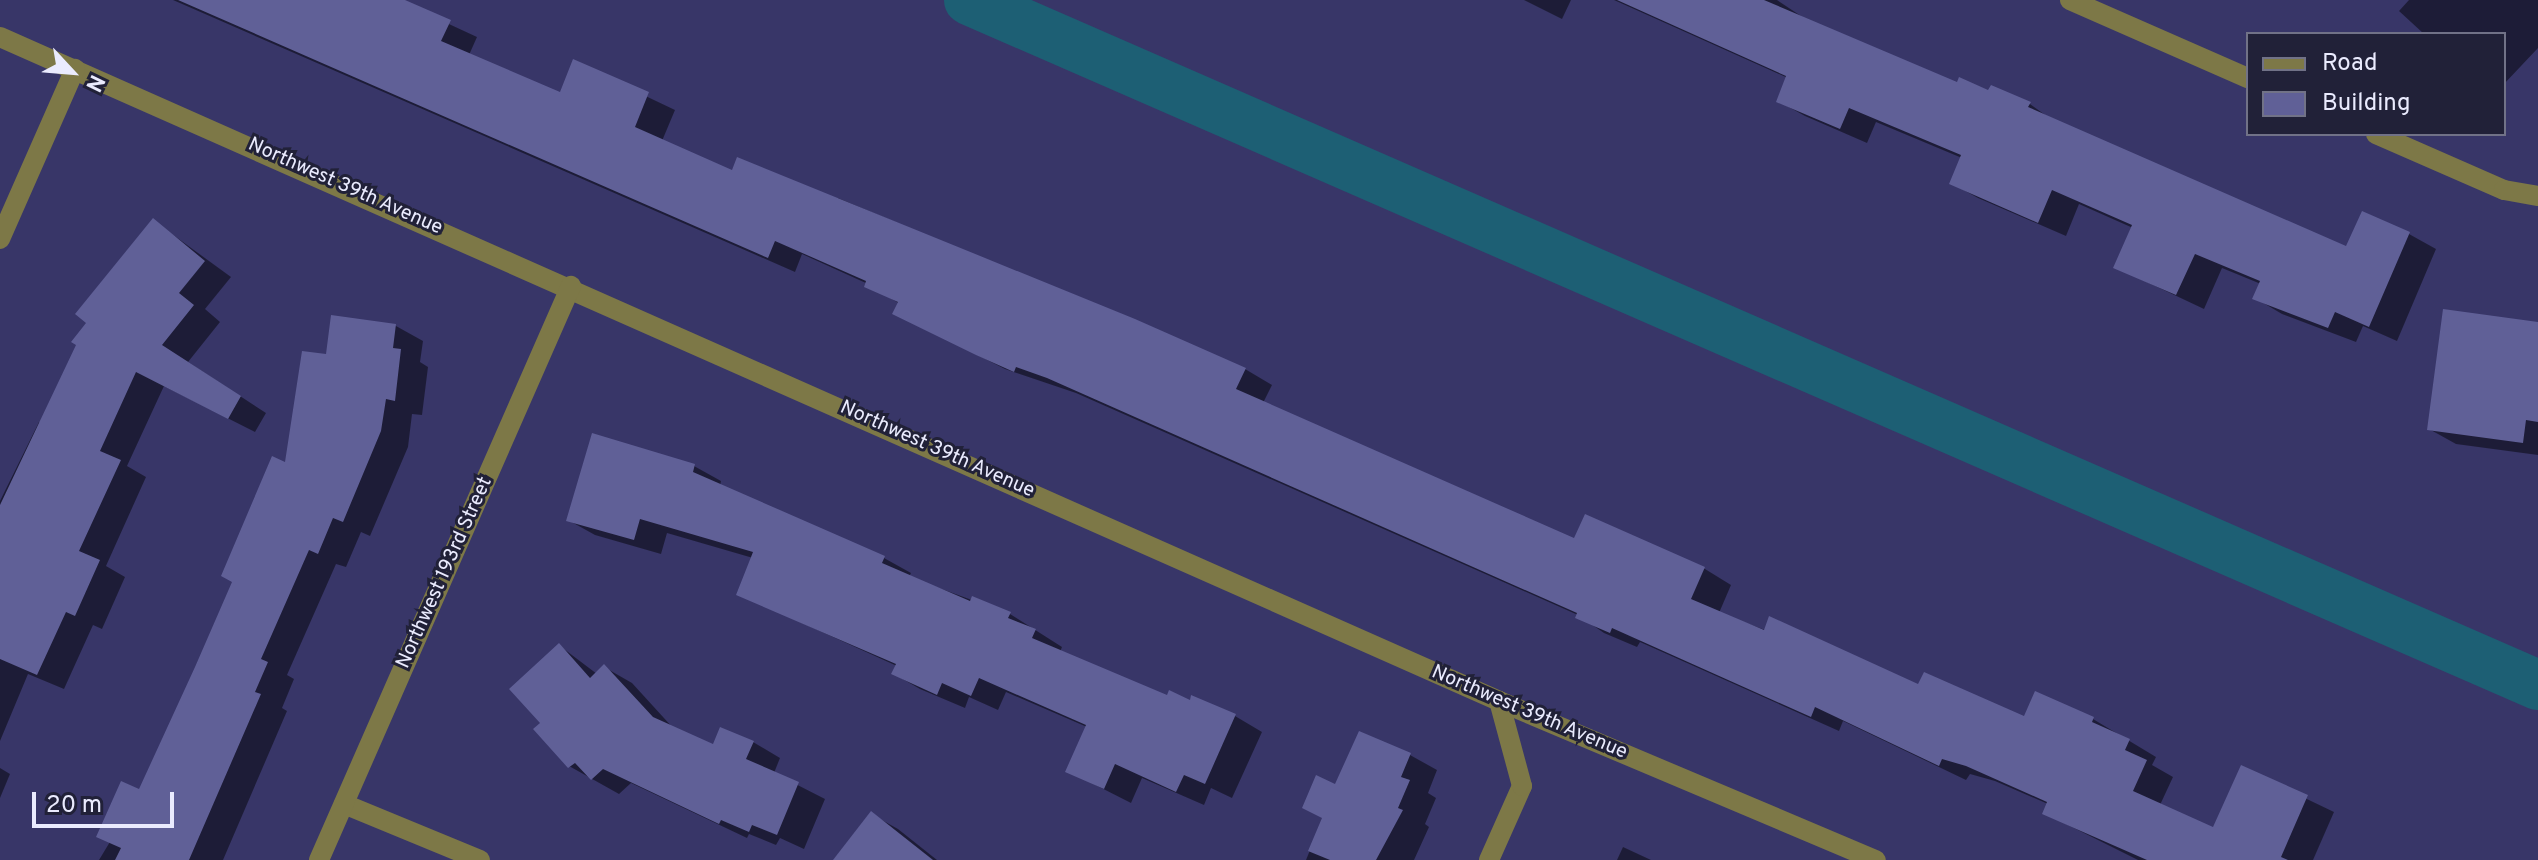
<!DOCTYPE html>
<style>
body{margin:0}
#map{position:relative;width:2538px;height:860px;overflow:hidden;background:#383668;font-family:Overpass,sans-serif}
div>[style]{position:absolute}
.shadow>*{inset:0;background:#0007}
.canal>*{height:50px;margin:-25px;padding:0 25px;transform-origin:25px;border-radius:25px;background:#1d5f74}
.building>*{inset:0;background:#606097}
.street>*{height:20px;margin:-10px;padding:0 10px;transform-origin:10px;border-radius:10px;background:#7d7847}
span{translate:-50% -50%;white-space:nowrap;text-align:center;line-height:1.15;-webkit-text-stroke:6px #212138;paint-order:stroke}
.street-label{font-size:20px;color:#eaebfe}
.legend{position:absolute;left:2246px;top:32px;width:260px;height:104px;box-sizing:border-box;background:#212138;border:2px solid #717287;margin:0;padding:10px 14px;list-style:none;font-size:24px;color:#eaebfe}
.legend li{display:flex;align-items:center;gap:16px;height:40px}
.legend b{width:40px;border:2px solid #717287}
.north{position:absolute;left:32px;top:32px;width:80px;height:80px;-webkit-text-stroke:6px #212138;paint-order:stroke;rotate:116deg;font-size:22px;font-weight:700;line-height:32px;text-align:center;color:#eaebfe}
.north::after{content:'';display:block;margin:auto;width:28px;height:36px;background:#eaebfe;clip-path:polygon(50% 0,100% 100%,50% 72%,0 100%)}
.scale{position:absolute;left:32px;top:792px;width:142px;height:36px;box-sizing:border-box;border:4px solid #eaebfe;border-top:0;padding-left:10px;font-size:24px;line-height:28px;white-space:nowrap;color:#eaebfe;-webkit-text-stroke:6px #212138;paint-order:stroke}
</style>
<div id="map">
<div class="shadow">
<i style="clip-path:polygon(173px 0,397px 0,477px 37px,469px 55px,561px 95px,574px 62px,675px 110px,662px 141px,733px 172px,836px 202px,838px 198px,1245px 369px,1272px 385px,1263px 403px,1575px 541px,1586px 517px,1705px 569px,1731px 585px,1719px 613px,1919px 687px,2025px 718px,2093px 719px,2156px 757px,2152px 765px,2173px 777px,2160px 805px,2214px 829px,2242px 768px,2334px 812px,2313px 860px,2138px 860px,2044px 813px,2048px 804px,1995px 781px,1970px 774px,1966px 780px,1843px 721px,1839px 731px,1640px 642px,1637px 647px,1604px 633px,1578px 615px,1076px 393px,1005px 369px,895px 313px,900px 304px,868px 284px,802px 254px,795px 272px)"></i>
<i style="clip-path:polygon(1524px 0,1571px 0,1562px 19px)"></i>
<i style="clip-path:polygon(1614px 0,1777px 0,1807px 20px,1958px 85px,2030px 104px,2055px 122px,2348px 249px,2409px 234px,2436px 249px,2397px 341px,2363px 326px,2356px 342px,2282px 314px,2255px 298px,2261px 284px,2222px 268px,2204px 309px,2115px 267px,2133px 228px,2079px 204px,2066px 236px,1978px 198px,1951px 183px,1962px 158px,1876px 122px,1867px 143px,1805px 116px,1778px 101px,1788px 78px)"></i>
<i style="clip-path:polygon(2409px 0,2538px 0,2538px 48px,2504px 84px,2504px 34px,2424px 34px,2399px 11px)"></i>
<i style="clip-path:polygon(154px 221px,231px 277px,205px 309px,220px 322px,188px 362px,266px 413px,255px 432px,164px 386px,127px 466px,146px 477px,106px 566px,125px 577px,102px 629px,93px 625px,64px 689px,28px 674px,0 741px,0 501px,39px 422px,43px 424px)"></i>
<i style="clip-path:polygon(2538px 324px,2538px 455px,2456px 444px,2429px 429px)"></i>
<i style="clip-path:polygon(396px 326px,423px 341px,420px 362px,428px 367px,422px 415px,412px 414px,408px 447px,370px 536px,361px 532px,346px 567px,336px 564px,287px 675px,294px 679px,282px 708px,287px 711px,223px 860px,99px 860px,140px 792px,287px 465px,327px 356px)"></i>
<i style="clip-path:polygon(694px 466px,721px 481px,720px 486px,884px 558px,911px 573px,909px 577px,1010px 614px,1062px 647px,1060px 652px,1168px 697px,1235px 716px,1262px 732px,1232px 798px,1211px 788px,1204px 805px,1142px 778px,1131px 803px,1068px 771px,1087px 727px,1006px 692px,998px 710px,969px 697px,965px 708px,920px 689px,894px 674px,897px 666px,738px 594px,753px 558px,667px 533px,661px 554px,595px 535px,568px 520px)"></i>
<i style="clip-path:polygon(560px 646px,597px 674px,604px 667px,632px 683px,674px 729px,714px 746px,753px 742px,780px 758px,774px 773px,825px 799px,804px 849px,780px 838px,776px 845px,749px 834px,747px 838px,631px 783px,619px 794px,569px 766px,543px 723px)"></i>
<i style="clip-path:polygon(1410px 755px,1437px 770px,1428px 793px,1436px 798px,1425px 824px,1429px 827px,1414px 860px,1306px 860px,1336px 786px)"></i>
<i style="clip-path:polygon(0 768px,10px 774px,0 798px)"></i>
<i style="clip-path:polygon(871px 814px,898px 829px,937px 860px,835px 860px)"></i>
<i style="clip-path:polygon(1623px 847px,1651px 860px,1617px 860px)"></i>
</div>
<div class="canal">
<i style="left:969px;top:0;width:1712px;rotate:23.59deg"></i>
</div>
<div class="building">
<i style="clip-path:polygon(178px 0,405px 0,451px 20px,441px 41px,560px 92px,573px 59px,649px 92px,635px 127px,732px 170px,737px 157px,1135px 319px,1246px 368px,1236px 389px,1574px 538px,1585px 514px,1705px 567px,1691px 599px,1764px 630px,1769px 616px,1918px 684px,1924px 672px,2024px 716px,2035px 691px,2094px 717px,2092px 722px,2130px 739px,2125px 750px,2147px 760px,2133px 791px,2213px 827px,2241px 765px,2308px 795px,2281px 857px,2288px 860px,2147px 860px,2042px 814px,2047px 802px,1966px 766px,1942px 759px,1939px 766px,1815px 707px,1811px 717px,1612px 628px,1610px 633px,1575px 618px,1577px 613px,1047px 378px,1016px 367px,1014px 372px,976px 355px,892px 314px,898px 302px,864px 287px,866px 281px,775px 241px,768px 258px)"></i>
<i style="clip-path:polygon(1617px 0,1764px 0,1957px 82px,1959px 77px,1988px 90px,1991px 85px,2031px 102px,2028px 107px,2346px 246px,2362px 211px,2410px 232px,2369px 327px,2335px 312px,2328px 328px,2252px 299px,2260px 281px,2195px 254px,2176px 295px,2113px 268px,2132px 225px,2052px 190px,2038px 223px,1949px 184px,1961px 155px,1849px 108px,1840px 129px,1776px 102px,1786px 76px)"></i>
<i style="clip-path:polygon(153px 218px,205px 261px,179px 293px,194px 305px,162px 345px,241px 396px,228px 419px,136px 372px,100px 451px,121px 460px,79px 551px,100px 560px,75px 616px,66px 612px,37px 675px,0 659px,0 505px,76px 345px,71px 342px,86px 323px,75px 314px)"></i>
<i style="clip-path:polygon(2443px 309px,2538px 322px,2538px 422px,2526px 420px,2523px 443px,2427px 430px)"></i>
<i style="clip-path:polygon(331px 315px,396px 324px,393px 348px,401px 349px,395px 401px,386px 399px,381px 431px,343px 522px,333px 518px,318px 554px,309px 550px,261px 659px,268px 662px,255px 692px,261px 694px,189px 860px,115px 860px,121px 848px,96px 837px,121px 781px,139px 789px,195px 667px,232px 582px,221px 576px,272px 456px,285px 462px,302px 351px,326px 354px)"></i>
<i style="clip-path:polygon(592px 433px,695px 464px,693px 472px,885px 556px,882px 563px,970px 601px,972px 596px,1011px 612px,1008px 618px,1036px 629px,1032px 638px,1167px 695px,1169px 690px,1190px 700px,1191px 695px,1236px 714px,1205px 784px,1184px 775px,1176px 792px,1115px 764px,1104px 789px,1065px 772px,1086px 725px,979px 678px,971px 696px,942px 683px,937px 695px,891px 674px,896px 664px,736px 595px,753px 552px,640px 519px,634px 540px,566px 521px)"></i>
<i style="clip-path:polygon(559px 643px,590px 678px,604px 664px,653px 717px,713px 744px,720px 727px,754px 741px,746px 759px,799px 782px,777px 835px,752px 825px,749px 832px,721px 820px,719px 824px,603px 769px,591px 780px,575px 763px,568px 768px,533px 729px,540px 723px,509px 689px)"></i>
<i style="clip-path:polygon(1359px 731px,1411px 753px,1401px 777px,1410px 780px,1398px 808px,1403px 810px,1376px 860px,1330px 860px,1308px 851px,1322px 818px,1302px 808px,1316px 775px,1335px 784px)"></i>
<i style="clip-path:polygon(871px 811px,933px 860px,833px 860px)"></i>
</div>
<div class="street">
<i style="left:2070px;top:0;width:194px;rotate:23.7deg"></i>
<i style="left:0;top:37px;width:1639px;rotate:23.89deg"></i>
<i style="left:1499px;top:701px;width:409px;rotate:22.9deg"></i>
<i style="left:2376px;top:134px;width:140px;rotate:23.6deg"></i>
<i style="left:2504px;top:190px;width:35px;rotate:10deg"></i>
<i style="left:0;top:239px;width:186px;rotate:-66.2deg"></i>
<i style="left:344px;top:804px;width:147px;rotate:22.4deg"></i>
<i style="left:319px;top:860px;width:627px;rotate:-66.3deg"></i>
<i style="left:1489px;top:860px;width:81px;rotate:-66deg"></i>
<i style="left:1522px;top:786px;width:88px;rotate:-105.1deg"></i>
</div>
<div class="street-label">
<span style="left:345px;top:187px;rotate:24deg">Northwest 39th Avenue</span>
<span style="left:937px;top:450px;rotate:24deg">Northwest 39th Avenue</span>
<span style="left:445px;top:573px;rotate:-66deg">Northwest 193rd Street</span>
<span style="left:1529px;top:713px;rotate:23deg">Northwest 39th Avenue</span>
</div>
<ul class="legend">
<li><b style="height:10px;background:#7d7847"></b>Road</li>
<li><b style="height:22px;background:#606097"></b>Building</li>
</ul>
<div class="north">N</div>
<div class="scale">20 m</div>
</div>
